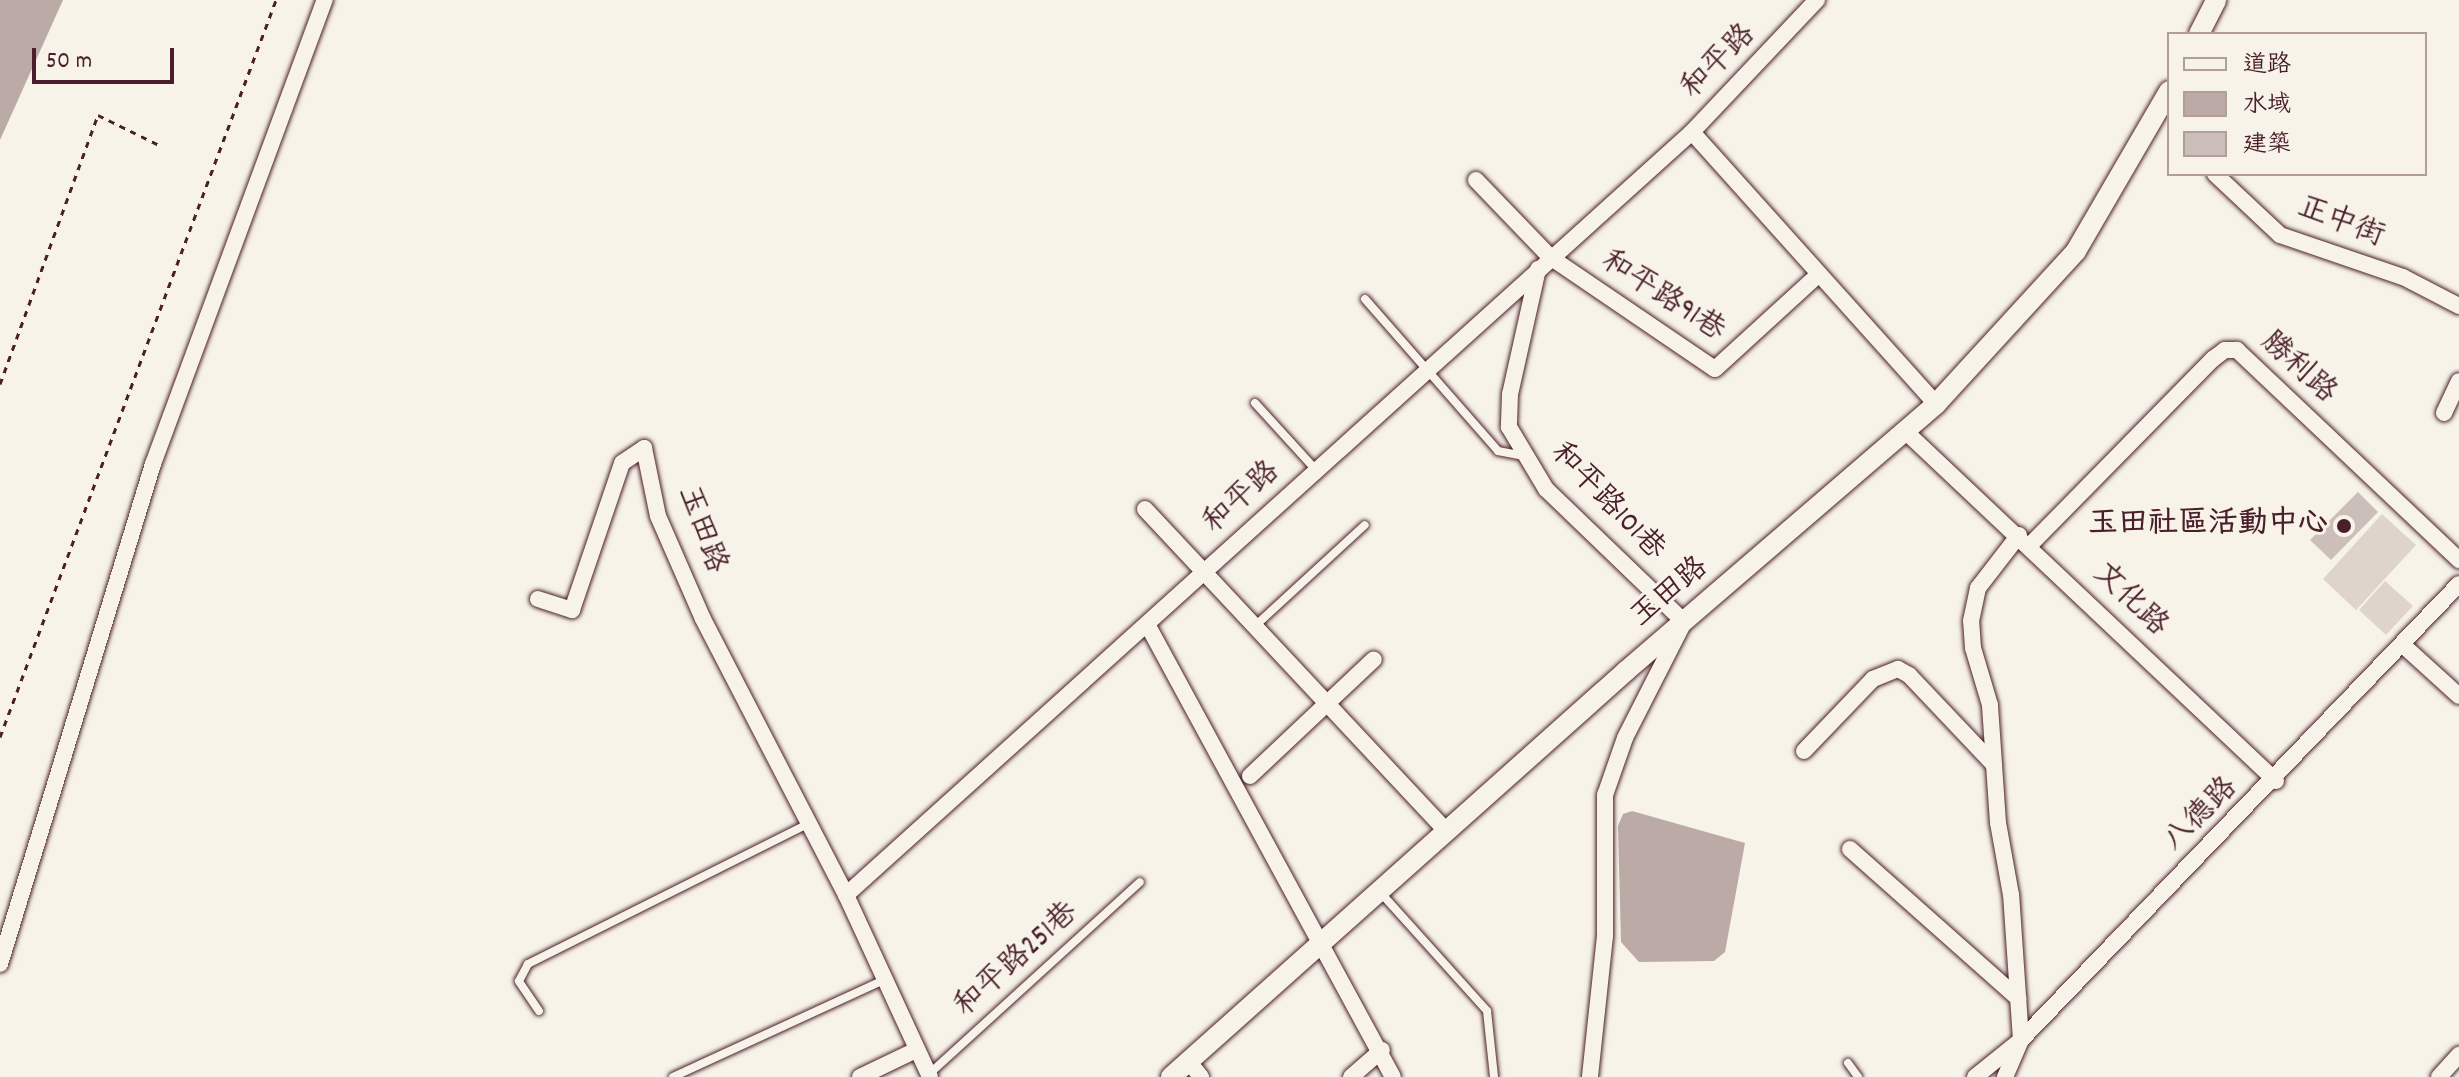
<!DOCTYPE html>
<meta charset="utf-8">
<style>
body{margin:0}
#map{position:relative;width:2459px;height:1077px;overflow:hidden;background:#f7f3e8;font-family:Dekko,"LXGW WenKai TC",sans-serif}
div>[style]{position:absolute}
.green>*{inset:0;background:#ded4cc}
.water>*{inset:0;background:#bcaaa7}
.building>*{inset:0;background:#ccbfb9}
.path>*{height:3px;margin-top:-1.5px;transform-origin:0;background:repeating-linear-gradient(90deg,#4a1f2b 0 6px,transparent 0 12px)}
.roads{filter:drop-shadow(0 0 2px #4a1f2b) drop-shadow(0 0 2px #4a1f2b)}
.service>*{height:8px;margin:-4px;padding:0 4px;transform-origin:4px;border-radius:4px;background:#f7f3e8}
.minor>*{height:16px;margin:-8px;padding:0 8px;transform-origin:8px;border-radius:8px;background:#f7f3e8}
.tertiary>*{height:20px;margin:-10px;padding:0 10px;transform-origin:10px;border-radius:10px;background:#f7f3e8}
.dots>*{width:22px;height:22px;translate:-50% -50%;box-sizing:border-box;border:4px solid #f7f3e8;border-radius:50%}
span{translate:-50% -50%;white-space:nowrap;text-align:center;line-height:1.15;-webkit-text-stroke:6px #f7f3e8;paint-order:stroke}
.street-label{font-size:30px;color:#4a1f2b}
.poi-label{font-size:30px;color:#4a1f2b;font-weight:700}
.right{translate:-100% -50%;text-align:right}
.legend{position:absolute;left:2167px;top:32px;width:260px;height:144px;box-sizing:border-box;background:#f7f3e8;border:2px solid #b29e9c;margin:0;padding:10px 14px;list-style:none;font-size:24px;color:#4a1f2b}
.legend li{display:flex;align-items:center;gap:16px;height:40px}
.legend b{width:40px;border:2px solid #b29e9c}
.scale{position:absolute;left:32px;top:48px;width:142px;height:36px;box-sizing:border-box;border:4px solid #4a1f2b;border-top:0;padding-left:10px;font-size:24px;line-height:28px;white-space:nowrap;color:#4a1f2b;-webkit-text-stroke:6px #f7f3e8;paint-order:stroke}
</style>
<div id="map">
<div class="green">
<i style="clip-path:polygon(2382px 514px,2416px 545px,2356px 610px,2323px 579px)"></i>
<i style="clip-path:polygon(2385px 581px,2413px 606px,2386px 635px,2359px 610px)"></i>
</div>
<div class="water">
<i style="clip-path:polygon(0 0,63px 0,0 140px)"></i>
<i style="clip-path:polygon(1632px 811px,1745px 843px,1725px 952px,1714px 961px,1639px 962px,1621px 942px,1618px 826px,1623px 814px)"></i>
</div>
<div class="building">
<i style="clip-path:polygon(2358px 492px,2378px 512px,2331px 560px,2310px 540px)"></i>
</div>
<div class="path">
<i style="left:0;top:384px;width:286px;rotate:-70deg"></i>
<i style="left:98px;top:115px;width:70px;rotate:26.2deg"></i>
<i style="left:0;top:737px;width:787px;rotate:-69.47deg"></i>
</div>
<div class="roads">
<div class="service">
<i style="left:1365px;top:299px;width:202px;rotate:48.8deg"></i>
<i style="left:1498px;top:451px;width:25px;rotate:11deg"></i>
<i style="left:1255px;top:403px;width:91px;rotate:47.7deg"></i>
<i style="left:1255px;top:626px;width:149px;rotate:-42.6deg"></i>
<i style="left:1380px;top:892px;width:160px;rotate:48deg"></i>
<i style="left:1487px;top:1011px;width:66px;rotate:83.9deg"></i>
<i style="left:539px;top:1011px;width:36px;rotate:-124deg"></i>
<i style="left:519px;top:981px;width:19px;rotate:-62deg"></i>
<i style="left:528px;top:964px;width:311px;rotate:-26.6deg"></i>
<i style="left:1848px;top:1063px;width:17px;rotate:54deg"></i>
<i style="left:929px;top:1074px;width:285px;rotate:-42.3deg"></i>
<i style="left:673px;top:1077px;width:232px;rotate:-24.7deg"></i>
</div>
<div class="minor">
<i style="left:1692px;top:132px;width:365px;rotate:48.1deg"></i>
<i style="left:2215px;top:174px;width:89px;rotate:43.2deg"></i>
<i style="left:2280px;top:235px;width:130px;rotate:18.9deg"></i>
<i style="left:2403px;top:277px;width:63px;rotate:27.4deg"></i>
<i style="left:1476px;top:180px;width:107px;rotate:46.1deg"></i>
<i style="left:1550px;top:257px;width:199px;rotate:34.2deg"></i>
<i style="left:1715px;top:369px;width:141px;rotate:-42.4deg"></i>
<i style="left:1538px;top:269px;width:128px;rotate:102.6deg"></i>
<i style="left:1510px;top:394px;width:33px;rotate:92deg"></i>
<i style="left:1509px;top:427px;width:72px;rotate:59.2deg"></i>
<i style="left:1546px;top:489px;width:192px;rotate:43.9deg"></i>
<i style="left:1684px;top:622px;width:130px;rotate:117deg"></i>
<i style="left:1625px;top:738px;width:60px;rotate:109.3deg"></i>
<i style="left:1605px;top:795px;width:141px;rotate:90deg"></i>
<i style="left:1605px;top:936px;width:142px;rotate:96.1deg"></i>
<i style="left:2444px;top:413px;width:35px;rotate:-65deg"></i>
<i style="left:1905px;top:431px;width:510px;rotate:43.33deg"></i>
<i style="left:1145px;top:509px;width:442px;rotate:46.9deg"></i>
<i style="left:2030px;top:545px;width:261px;rotate:-45.5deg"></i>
<i style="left:2213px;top:359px;width:15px;rotate:-37deg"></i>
<i style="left:2225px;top:350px;width:12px"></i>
<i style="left:2237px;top:350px;width:306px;rotate:43.4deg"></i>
<i style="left:538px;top:599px;width:36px;rotate:18deg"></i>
<i style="left:572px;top:610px;width:155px;rotate:-71.2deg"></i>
<i style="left:622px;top:463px;width:27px;rotate:-34deg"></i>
<i style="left:644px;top:448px;width:69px;rotate:78.4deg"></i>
<i style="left:658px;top:516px;width:112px;rotate:66.4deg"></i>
<i style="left:703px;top:619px;width:311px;rotate:62.6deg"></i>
<i style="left:846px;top:895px;width:200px;rotate:65.2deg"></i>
<i style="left:1147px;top:624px;width:515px;rotate:61.5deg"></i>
<i style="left:2404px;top:646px;width:74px;rotate:42.3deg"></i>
<i style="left:1804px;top:751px;width:100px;rotate:-46.2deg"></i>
<i style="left:1873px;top:679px;width:27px;rotate:-22deg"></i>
<i style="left:1898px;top:669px;width:13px;rotate:29deg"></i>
<i style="left:1909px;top:675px;width:124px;rotate:46.6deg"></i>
<i style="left:1250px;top:776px;width:170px;rotate:-43.3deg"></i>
<i style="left:1850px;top:849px;width:225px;rotate:41.6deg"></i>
<i style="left:846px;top:895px;width:1139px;rotate:-42.05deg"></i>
<i style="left:1692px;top:132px;width:182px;rotate:-46.6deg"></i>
<i style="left:0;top:964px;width:523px;rotate:-72.99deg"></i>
<i style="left:153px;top:464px;width:495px;rotate:-69.7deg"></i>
<i style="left:1189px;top:1062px;width:19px;rotate:51deg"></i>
<i style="left:860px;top:1077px;width:62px;rotate:-25.7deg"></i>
<i style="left:1351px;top:1077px;width:41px;rotate:-41.1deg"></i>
<i style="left:1975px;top:1077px;width:59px;rotate:-38.8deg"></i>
<i style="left:2021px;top:1040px;width:632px;rotate:-46.15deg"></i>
<i style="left:2005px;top:1077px;width:40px;rotate:-66.6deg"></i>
<i style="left:2021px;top:1040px;width:145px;rotate:-93.9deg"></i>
<i style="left:2011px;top:895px;width:73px;rotate:-100.2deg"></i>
<i style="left:1998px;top:823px;width:118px;rotate:-93.9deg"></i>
<i style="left:1990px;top:705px;width:59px;rotate:-106.6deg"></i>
<i style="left:1973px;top:648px;width:27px;rotate:-94deg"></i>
<i style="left:1971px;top:621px;width:34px;rotate:-78deg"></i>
<i style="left:1978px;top:588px;width:67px;rotate:-52.3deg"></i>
<i style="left:2439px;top:1077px;width:30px;rotate:-48deg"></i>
</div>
<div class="tertiary">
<i style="left:2199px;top:34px;width:38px;rotate:-63deg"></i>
<i style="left:1171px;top:1077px;width:610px;rotate:-41.74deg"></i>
<i style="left:1626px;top:671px;width:409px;rotate:-40.7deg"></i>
<i style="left:1936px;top:404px;width:207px;rotate:-47.5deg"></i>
<i style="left:2076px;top:251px;width:185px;rotate:-59.8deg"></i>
</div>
</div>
<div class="dots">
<i style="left:2344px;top:526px;background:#4a1f2b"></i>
</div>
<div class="street-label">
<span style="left:1720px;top:63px;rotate:-45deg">和平路</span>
<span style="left:2340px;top:224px;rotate:21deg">正中街</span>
<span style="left:1662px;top:298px;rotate:33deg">和平路91巷</span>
<span style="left:2297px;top:369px;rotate:42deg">勝利路</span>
<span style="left:1243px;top:499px;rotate:-42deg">和平路</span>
<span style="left:1606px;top:503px;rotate:46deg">和平路101巷</span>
<span style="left:700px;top:530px;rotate:70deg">玉田路</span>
<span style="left:1671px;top:594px;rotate:-40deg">玉田路</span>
<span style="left:2129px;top:601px;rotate:44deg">文化路</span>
<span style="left:2202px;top:816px;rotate:-45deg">八德路</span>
<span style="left:1018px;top:961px;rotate:-42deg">和平路251巷</span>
</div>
<div class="poi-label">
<span class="right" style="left:2328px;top:526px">玉田社區活動中心</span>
</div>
<ul class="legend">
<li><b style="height:10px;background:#f7f3e8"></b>道路</li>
<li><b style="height:22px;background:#bcaaa7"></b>水域</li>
<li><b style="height:22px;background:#ccbfb9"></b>建築</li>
</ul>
<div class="scale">50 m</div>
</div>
